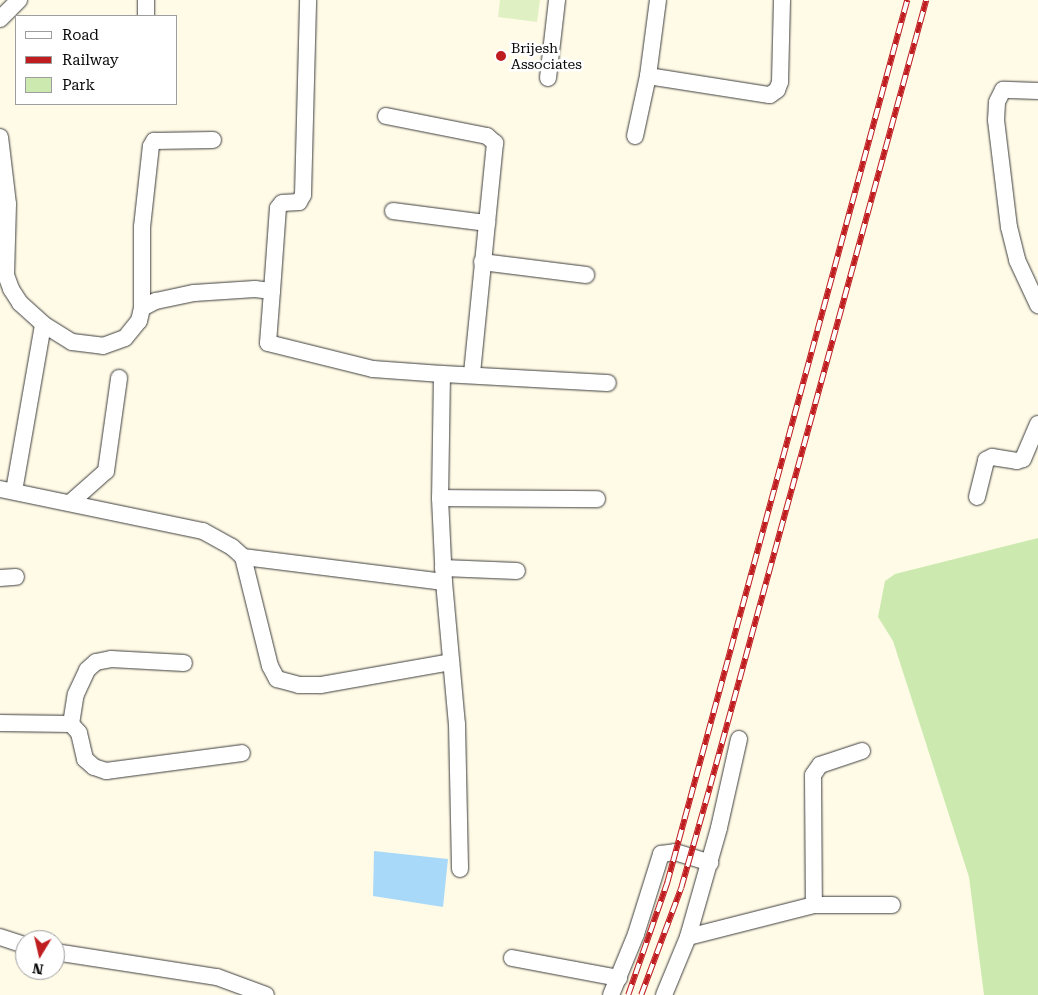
<!DOCTYPE html>
<style>
body{margin:0}
#map{position:relative;width:1038px;height:995px;overflow:hidden;background:#fffbe7;font-family:"Roboto Serif",serif}
div>[style]{position:absolute}
.green>*{inset:0;background:#cceab0}
.pitch>*{inset:0;background:#dff1c2}
.water>*{inset:0;background:#a9d9f9}
.roads{filter:drop-shadow(0 0 1px #3d3d3d) drop-shadow(0 0 1px #3d3d3d)}
.minor>*{height:16px;margin:-8px;padding:0 8px;transform-origin:8px;border-radius:8px;background:#fff}
.rail>*{height:5.5px;margin-top:-2.75px;transform-origin:0;background:repeating-linear-gradient(90deg,#fff 0 11px,#bf1d20 0 22px);box-sizing:border-box;border-block:1px solid #bf1d20}
.dots>*{width:14px;height:14px;translate:-50% -50%;box-sizing:border-box;border:2px solid #fff;border-radius:50%}
span{translate:-50% -50%;white-space:nowrap;text-align:center;line-height:1.15;-webkit-text-stroke:5px #fff;paint-order:stroke}
.poi-label{font-size:14px;color:#0a0a0a}
.left{translate:0 -50%;text-align:left}
.legend{position:absolute;left:15px;top:15px;width:162px;height:90px;box-sizing:border-box;background:#fff;border:1px solid #9d9d9d;margin:0;padding:6px 9px;list-style:none;font-size:15px;color:#0a0a0a}
.legend li{display:flex;align-items:center;gap:10px;height:25px}
.legend b{width:25px;border:1px solid #9d9d9d}
.north{position:absolute;left:15px;top:930px;width:50px;height:50px;box-sizing:border-box;background:#fff;border:1px solid #9d9d9d;border-radius:50%;rotate:189deg;font-size:14px;font-weight:700;line-height:20px;text-align:center;color:#0a0a0a}
.north::after{content:'';display:block;margin:auto;width:18px;height:22px;background:#bf1d20;clip-path:polygon(50% 0,100% 100%,50% 72%,0 100%)}
</style>
<div id="map">
<div class="green">
<i style="clip-path:polygon(1038px 538px,1038px 995px,984px 995px,969px 877px,893px 641px,878px 617px,885px 581px,895px 574px)"></i>
</div>
<div class="pitch">
<i style="clip-path:polygon(500px 0,540px 0,537px 22px,498px 17px)"></i>
</div>
<div class="water">
<i style="clip-path:polygon(374px 851px,448px 859px,443px 907px,373px 896px)"></i>
</div>
<div class="roads">
<div class="minor">
<i style="left:146px;top:0;width:16px;rotate:90deg"></i>
<i style="left:658px;top:0;width:77px;rotate:97.5deg"></i>
<i style="left:648px;top:76px;width:123px;rotate:8.9deg"></i>
<i style="left:770px;top:95px;width:9px;rotate:-36deg"></i>
<i style="left:777px;top:90px;width:9px;rotate:-69deg"></i>
<i style="left:780px;top:82px;width:82px;rotate:-88.6deg"></i>
<i style="left:0;top:19px;width:27px;rotate:-45deg"></i>
<i style="left:548px;top:78px;width:79px;rotate:-83.4deg"></i>
<i style="left:1038px;top:91px;width:35px;rotate:-178deg"></i>
<i style="left:1003px;top:90px;width:13px;rotate:117deg"></i>
<i style="left:997px;top:102px;width:18px;rotate:93deg"></i>
<i style="left:996px;top:120px;width:108px;rotate:83.1deg"></i>
<i style="left:1009px;top:227px;width:34px;rotate:76deg"></i>
<i style="left:1017px;top:260px;width:50px;rotate:65deg"></i>
<i style="left:386px;top:116px;width:103px;rotate:11.2deg"></i>
<i style="left:487px;top:136px;width:11px;rotate:41deg"></i>
<i style="left:495px;top:143px;width:232px;rotate:95.7deg"></i>
<i style="left:635px;top:136px;width:61px;rotate:-77.8deg"></i>
<i style="left:0;top:137px;width:67px;rotate:83.2deg"></i>
<i style="left:8px;top:204px;width:71px;rotate:91.6deg"></i>
<i style="left:6px;top:275px;width:15px;rotate:70deg"></i>
<i style="left:11px;top:289px;width:17px;rotate:57deg"></i>
<i style="left:20px;top:303px;width:31px;rotate:42deg"></i>
<i style="left:43px;top:324px;width:34px;rotate:32deg"></i>
<i style="left:72px;top:342px;width:31px;rotate:7deg"></i>
<i style="left:103px;top:346px;width:23px;rotate:-20deg"></i>
<i style="left:125px;top:338px;width:22px;rotate:-51deg"></i>
<i style="left:139px;top:321px;width:13px;rotate:-77deg"></i>
<i style="left:142px;top:308px;width:16px;rotate:-27deg"></i>
<i style="left:156px;top:301px;width:39px;rotate:-12deg"></i>
<i style="left:194px;top:293px;width:61px;rotate:-3.8deg"></i>
<i style="left:255px;top:289px;width:17px;rotate:7deg"></i>
<i style="left:272px;top:291px;width:52px;rotate:94.4deg"></i>
<i style="left:268px;top:343px;width:108px;rotate:13.9deg"></i>
<i style="left:373px;top:369px;width:69px;rotate:4.1deg"></i>
<i style="left:442px;top:374px;width:124px;rotate:90.9deg"></i>
<i style="left:440px;top:498px;width:84px;rotate:87.3deg"></i>
<i style="left:444px;top:582px;width:203px;rotate:-172.9deg"></i>
<i style="left:393px;top:211px;width:95px;rotate:7.3deg"></i>
<i style="left:482px;top:262px;width:105px;rotate:7.1deg"></i>
<i style="left:272px;top:291px;width:83px;rotate:-85.9deg"></i>
<i style="left:278px;top:208px;width:6px;rotate:-51deg"></i>
<i style="left:282px;top:203px;width:17px;rotate:-3deg"></i>
<i style="left:299px;top:202px;width:8px;rotate:-60deg"></i>
<i style="left:303px;top:195px;width:195px;rotate:-88.5deg"></i>
<i style="left:142px;top:308px;width:81px;rotate:-90deg"></i>
<i style="left:142px;top:227px;width:81px;rotate:-83.7deg"></i>
<i style="left:151px;top:146px;width:6px;rotate:-59deg"></i>
<i style="left:154px;top:141px;width:59px;rotate:-1deg"></i>
<i style="left:442px;top:374px;width:166px;rotate:3.1deg"></i>
<i style="left:0;top:489px;width:207px;rotate:11.7deg"></i>
<i style="left:203px;top:531px;width:33px;rotate:29deg"></i>
<i style="left:232px;top:547px;width:15px;rotate:42deg"></i>
<i style="left:243px;top:557px;width:112px;rotate:76.1deg"></i>
<i style="left:270px;top:666px;width:15px;rotate:62deg"></i>
<i style="left:277px;top:679px;width:23px;rotate:15deg"></i>
<i style="left:299px;top:685px;width:22px"></i>
<i style="left:321px;top:685px;width:132px;rotate:-10deg"></i>
<i style="left:14px;top:491px;width:169px;rotate:-80.1deg"></i>
<i style="left:977px;top:497px;width:38px;rotate:-76deg"></i>
<i style="left:986px;top:460px;width:7px;rotate:-27deg"></i>
<i style="left:992px;top:457px;width:25px;rotate:9deg"></i>
<i style="left:1017px;top:461px;width:6px;rotate:-18deg"></i>
<i style="left:1023px;top:459px;width:38px;rotate:-67deg"></i>
<i style="left:440px;top:498px;width:157px;rotate:0.4deg"></i>
<i style="left:70px;top:503px;width:48px;rotate:-41.6deg"></i>
<i style="left:106px;top:471px;width:94px;rotate:-82deg"></i>
<i style="left:443px;top:568px;width:74px;rotate:2.3deg"></i>
<i style="left:0;top:578px;width:16px;rotate:-4deg"></i>
<i style="left:444px;top:582px;width:143px;rotate:84.8deg"></i>
<i style="left:457px;top:724px;width:145px;rotate:88.8deg"></i>
<i style="left:0;top:723px;width:71px;rotate:0.8deg"></i>
<i style="left:71px;top:724px;width:12px;rotate:48deg"></i>
<i style="left:79px;top:733px;width:27px;rotate:77deg"></i>
<i style="left:85px;top:759px;width:12px;rotate:42deg"></i>
<i style="left:94px;top:767px;width:13px;rotate:18deg"></i>
<i style="left:106px;top:771px;width:137px;rotate:-7.5deg"></i>
<i style="left:71px;top:724px;width:30px;rotate:-81deg"></i>
<i style="left:76px;top:694px;width:26px;rotate:-65deg"></i>
<i style="left:87px;top:670px;width:12px;rotate:-42deg"></i>
<i style="left:96px;top:662px;width:15px;rotate:-11deg"></i>
<i style="left:111px;top:659px;width:73px;rotate:3.1deg"></i>
<i style="left:739px;top:739px;width:91px;rotate:102.7deg"></i>
<i style="left:719px;top:828px;width:113px;rotate:105.9deg"></i>
<i style="left:688px;top:937px;width:130px;rotate:-14.3deg"></i>
<i style="left:862px;top:751px;width:44px;rotate:161.6deg"></i>
<i style="left:820px;top:765px;width:12px;rotate:125deg"></i>
<i style="left:813px;top:775px;width:130px;rotate:89.6deg"></i>
<i style="left:814px;top:905px;width:78px"></i>
<i style="left:0;top:937px;width:26px;rotate:18deg"></i>
<i style="left:55px;top:952px;width:164px;rotate:8.8deg"></i>
<i style="left:217px;top:977px;width:52px;rotate:20.2deg"></i>
<i style="left:512px;top:958px;width:109px;rotate:10.6deg"></i>
<i style="left:611px;top:995px;width:66px;rotate:-67.7deg"></i>
<i style="left:636px;top:934px;width:84px;rotate:-72.6deg"></i>
<i style="left:661px;top:854px;width:14px;rotate:-8deg"></i>
<i style="left:675px;top:852px;width:37px;rotate:17deg"></i>
<i style="left:664px;top:995px;width:63px;rotate:-67.5deg"></i>
</div>
</div>
<div class="rail">
<i style="left:628px;top:995px;width:119px;rotate:-70.8deg"></i>
<i style="left:667px;top:883px;width:915px;rotate:-74.79deg"></i>
<i style="left:641px;top:995px;width:114px;rotate:-69.5deg"></i>
<i style="left:681px;top:888px;width:106px;rotate:-74.1deg"></i>
<i style="left:710px;top:786px;width:815px;rotate:-74.63deg"></i>
</div>
<div class="dots">
<i style="left:501px;top:56px;background:#bf1d20"></i>
</div>
<div class="poi-label">
<span class="left" style="left:511px;top:56px">Brijesh<br>Associates</span>
</div>
<ul class="legend">
<li><b style="height:6px;background:#fff"></b>Road</li>
<li><b style="height:6px;background:#bf1d20"></b>Railway</li>
<li><b style="height:14px;background:#cceab0"></b>Park</li>
</ul>
<div class="north">N</div>
</div>
